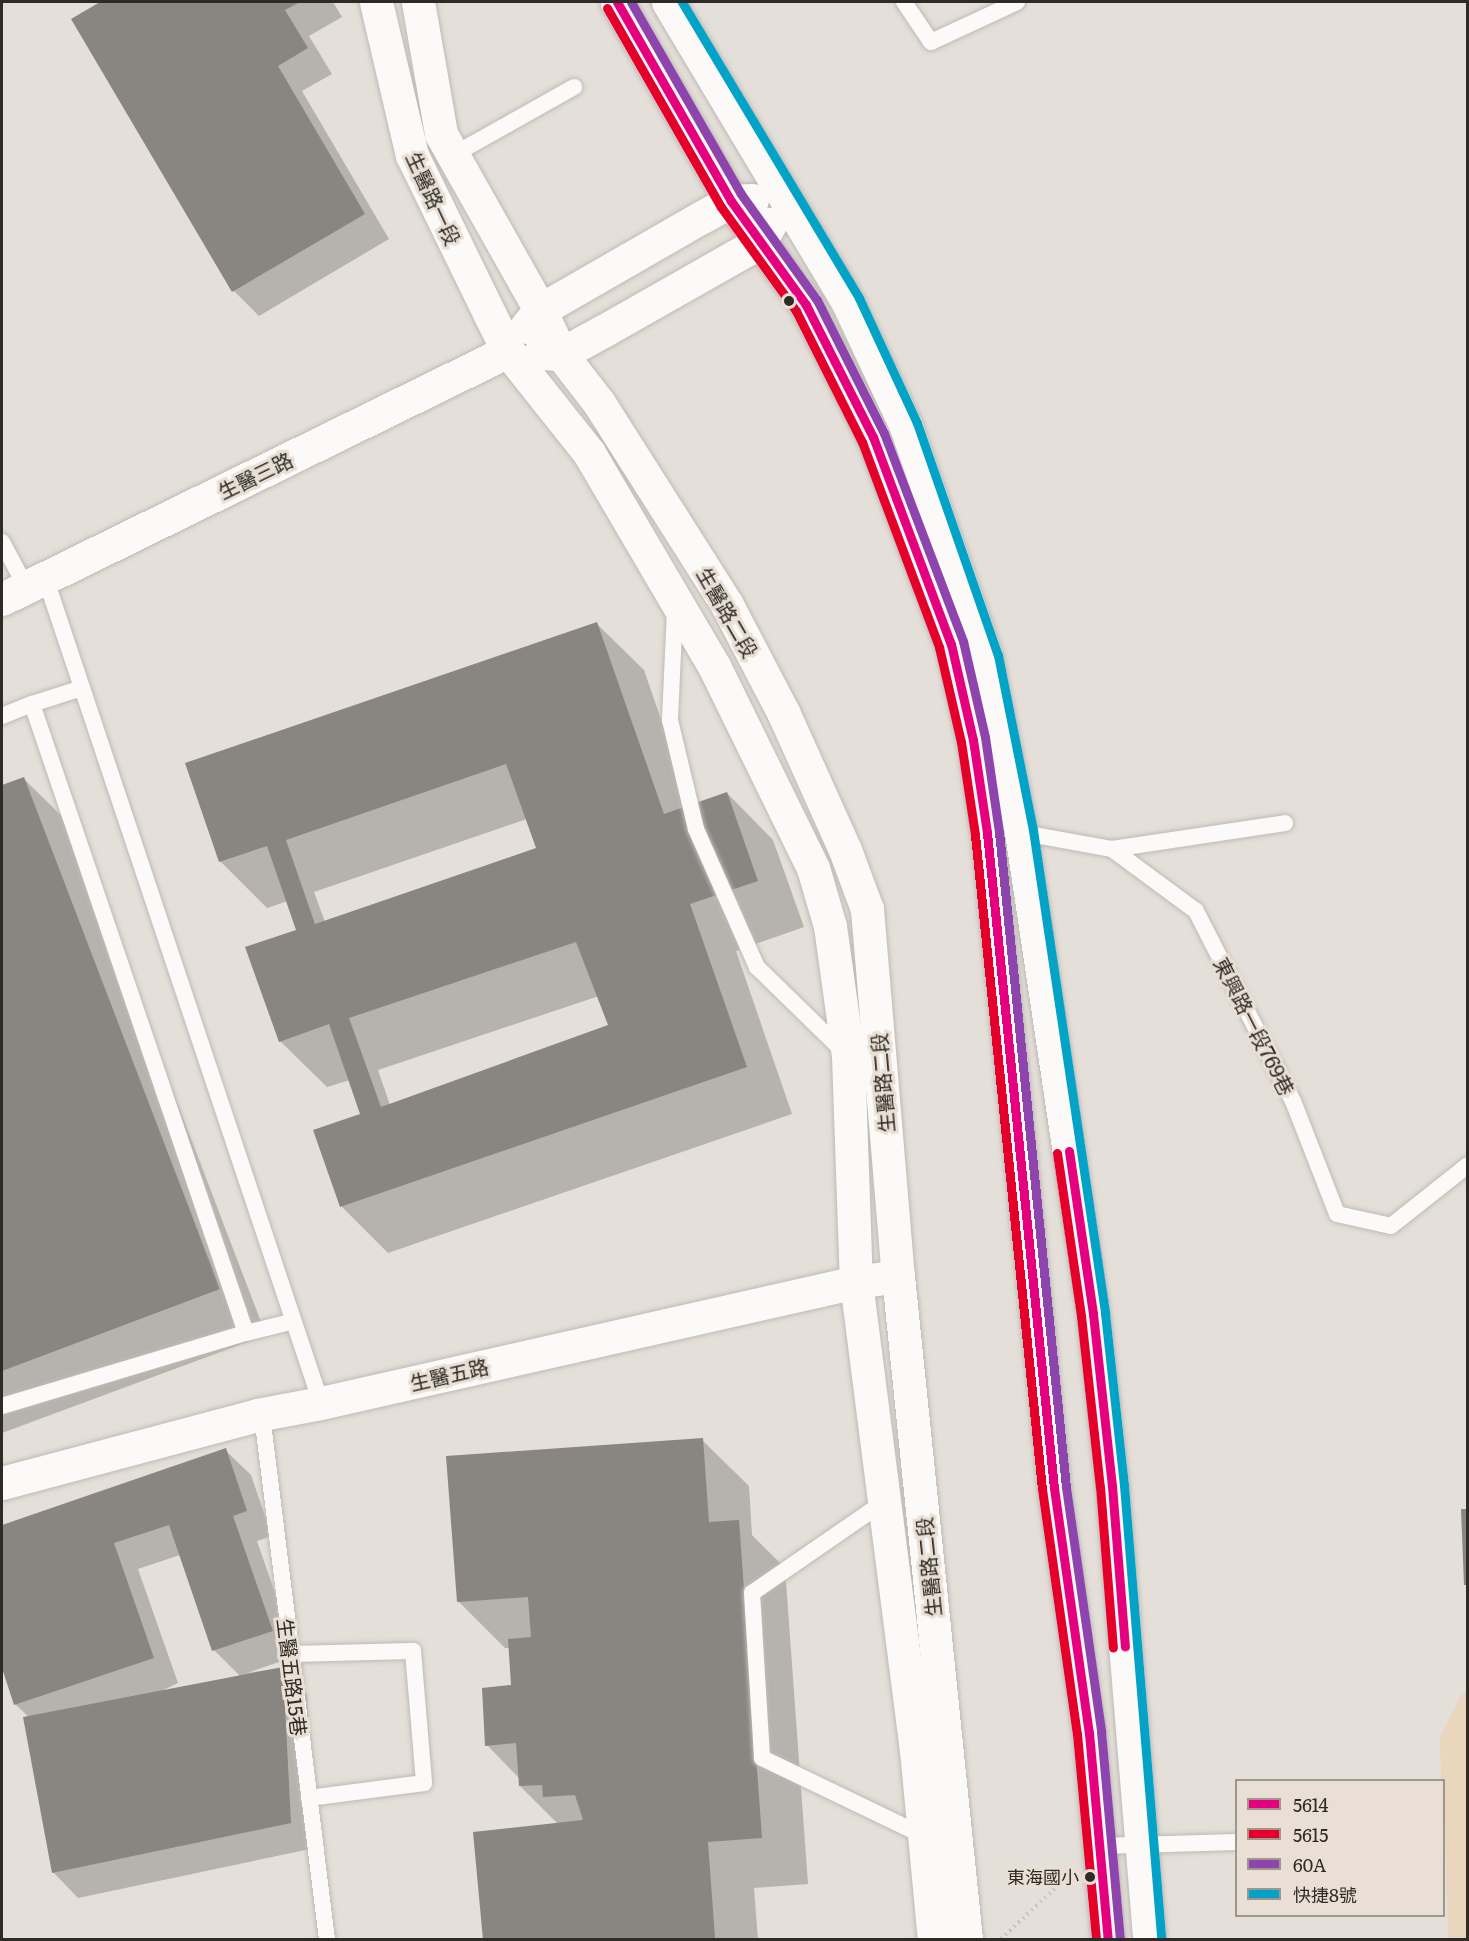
<!DOCTYPE html>
<meta charset="utf-8">
<style>
body{margin:0}
#map{position:relative;width:1469px;height:1941px;overflow:hidden;background:#e4dfd9;font-family:Literata,"Noto Sans TC",serif}
div>[style]{position:absolute}
.green>*{inset:0;background:#ead5bd}
.shadow>*{inset:0;background:#0003}
.building>*{inset:0;background:#898682}
.path>*{height:4px;margin-top:-2px;transform-origin:0;background:repeating-linear-gradient(90deg,#c3c0bd 0 1.5px,transparent 0 6px)}
.roads{filter:drop-shadow(0 0 2px #bebab5) drop-shadow(0 0 2px #bebab5)}
.lane>*{height:16px;margin:-8px;padding:0 8px;transform-origin:8px;border-radius:8px;background:#fbfaf9}
.street>*{height:33px;margin:-16.5px;padding:0 16.5px;transform-origin:16.5px;border-radius:16.5px;background:#fbfaf9}
.secondary>*{height:33px;margin:-16.5px;padding:0 16.5px;transform-origin:16.5px;border-radius:16.5px;background:#fbfaf9}
.bus-1>*{height:9px;margin:-4.5px;padding:0 4.5px;transform-origin:4.5px;border-radius:4.5px;background:#e5007d}
.bus-2>*{height:9px;margin:-4.5px;padding:0 4.5px;transform-origin:4.5px;border-radius:4.5px;background:#e4002b}
.bus-3>*{height:9px;margin:-4.5px;padding:0 4.5px;transform-origin:4.5px;border-radius:4.5px;background:#8e44ad}
.bus-4>*{height:9px;margin:-4.5px;padding:0 4.5px;transform-origin:4.5px;border-radius:4.5px;background:#02a3c6}
.dots>*{width:16px;height:16px;translate:-50% -50%;box-sizing:border-box;border:3px solid #e9dfd4;border-radius:50%}
span{translate:-50% -50%;white-space:nowrap;text-align:center;line-height:1.15;-webkit-text-stroke:6px #e9dfd4;paint-order:stroke}
.bus-label{font-size:18px;color:#2e2a26}
.right{translate:-100% -50%;text-align:right}
.street-label{font-size:20px;color:#2e2a26}
.frame{position:absolute;inset:0;border:3px solid #2e2a26;pointer-events:none}
.legend{position:absolute;left:1235px;top:1779px;width:210px;height:138px;box-sizing:border-box;background:#e9dfd4;border:2px solid #9e978e;margin:0;padding:8px 10px;list-style:none;font-size:18px;color:#2e2a26}
.legend li{display:flex;align-items:center;gap:12px;height:30px}
.legend b{width:30px;border:2px solid #9e978e}
</style>
<div id="map">
<div class="green">
<i style="clip-path:polygon(1467px 1690px,1467px 1939px,1448px 1939px,1444px 1780px,1441px 1780px,1440px 1737px,1460px 1697px)"></i>
</div>
<div class="shadow">
<i style="clip-path:polygon(103px 2px,333px 2px,342px 17px,309px 36px,332px 74px,302px 91px,389px 239px,259px 316px,234px 291px,73px 19px)"></i>
<i style="clip-path:polygon(evenodd,597px 624px,644px 670px,691px 806px,727px 793px,773px 840px,804px 927px,736px 951px,792px 1114px,388px 1253px,341px 1206px,362px 1115px,350px 1080px,327px 1087px,280px 1041px,299px 931px,288px 901px,267px 908px,221px 862px,186px 764px,597px 624px,527px 819px,538px 849px,325px 922px,314px 892px,527px 819px,597px 624px,599px 996px,610px 1026px,390px 1105px,378px 1070px,599px 996px)"></i>
<i style="clip-path:polygon(24px 779px,71px 825px,266px 1335px,2px 1433px,2px 787px)"></i>
<i style="clip-path:polygon(702px 1440px,749px 1486px,752px 1535px,785px 1568px,808px 1884px,754px 1888px,758px 1940px,485px 1940px,558px 1824px,520px 1786px,519px 1778px,487px 1745px,513px 1686px,510px 1648px,505px 1648px,458px 1601px)"></i>
<i style="clip-path:polygon(evenodd,225px 1450px,251px 1475px,272px 1536px,257px 1541px,297px 1656px,247px 1673px,282px 1668px,307px 1694px,315px 1848px,78px 1898px,53px 1872px,29px 1717px,16px 1705px,2px 1663px,2px 1526px,225px 1450px,180px 1555px,214px 1650px,240px 1676px,157px 1693px,178px 1683px,138px 1569px,180px 1555px)"></i>
</div>
<div class="building">
<i style="clip-path:polygon(100px 2px,300px 2px,285px 10px,308px 48px,278px 66px,365px 214px,232px 292px,71px 19px)"></i>
<i style="clip-path:polygon(evenodd,597px 622px,664px 814px,727px 792px,758px 881px,690px 904px,747px 1067px,340px 1207px,313px 1130px,360px 1114px,329px 1024px,279px 1042px,245px 947px,296px 930px,267px 846px,219px 862px,185px 763px,597px 622px,506px 764px,536px 848px,315px 924px,286px 840px,506px 764px,597px 622px,576px 942px,608px 1025px,381px 1107px,349px 1018px,576px 942px)"></i>
<i style="clip-path:polygon(24px 777px,220px 1289px,2px 1371px,2px 785px)"></i>
<i style="clip-path:polygon(703px 1438px,709px 1522px,739px 1520px,762px 1838px,708px 1842px,715px 1938px,483px 1940px,473px 1832px,583px 1820px,575px 1795px,543px 1797px,542px 1785px,519px 1786px,516px 1743px,485px 1746px,482px 1688px,511px 1685px,508px 1639px,531px 1637px,528px 1597px,457px 1602px,446px 1456px)"></i>
<i style="clip-path:polygon(226px 1448px,247px 1511px,233px 1516px,273px 1631px,212px 1651px,169px 1525px,114px 1543px,154px 1658px,14px 1705px,2px 1668px,2px 1525px)"></i>
<i style="clip-path:polygon(1461px 1509px,1468px 1509px,1468px 1585px,1464px 1585px)"></i>
<i style="clip-path:polygon(283px 1667px,291px 1823px,52px 1873px,23px 1717px)"></i>
</div>
<div class="path">
<i style="left:1001px;top:1939px;width:91px;rotate:-43.2deg"></i>
</div>
<div class="roads">
<div class="lane">
<i style="left:904px;top:2px;width:48px;rotate:56deg"></i>
<i style="left:931px;top:42px;width:95px;rotate:-24.9deg"></i>
<i style="left:453px;top:155px;width:139px;rotate:-29.3deg"></i>
<i style="left:2px;top:542px;width:51px;rotate:61.9deg"></i>
<i style="left:45px;top:577px;width:871px;rotate:71.52deg"></i>
<i style="left:675px;top:609px;width:111px;rotate:92.6deg"></i>
<i style="left:670px;top:720px;width:112px;rotate:76.6deg"></i>
<i style="left:696px;top:829px;width:151px;rotate:66.2deg"></i>
<i style="left:757px;top:967px;width:123px;rotate:44.3deg"></i>
<i style="left:82px;top:688px;width:52px;rotate:162.3deg"></i>
<i style="left:32px;top:704px;width:664px;rotate:71.21deg"></i>
<i style="left:246px;top:1333px;width:49px;rotate:-14deg"></i>
<i style="left:2px;top:716px;width:32px;rotate:-22deg"></i>
<i style="left:1018px;top:832px;width:96px;rotate:10.3deg"></i>
<i style="left:1112px;top:849px;width:104px;rotate:36.4deg"></i>
<i style="left:1196px;top:911px;width:213px;rotate:63deg"></i>
<i style="left:1293px;top:1101px;width:121px;rotate:68.7deg"></i>
<i style="left:1337px;top:1214px;width:55px;rotate:12.5deg"></i>
<i style="left:1391px;top:1226px;width:98px;rotate:-38.4deg"></i>
<i style="left:1112px;top:849px;width:175px;rotate:-8.5deg"></i>
<i style="left:2px;top:1406px;width:255px;rotate:-16.7deg"></i>
<i style="left:257px;top:1415px;width:17px;rotate:66deg"></i>
<i style="left:264px;top:1431px;width:513px;rotate:82.94deg"></i>
<i style="left:884px;top:1502px;width:160px;rotate:145.4deg"></i>
<i style="left:752px;top:1593px;width:165px;rotate:86.5deg"></i>
<i style="left:762px;top:1758px;width:180px;rotate:25.7deg"></i>
<i style="left:290px;top:1654px;width:123px;rotate:-1.4deg"></i>
<i style="left:413px;top:1651px;width:132px;rotate:85.2deg"></i>
<i style="left:424px;top:1783px;width:116px;rotate:172.6deg"></i>
<i style="left:1100px;top:1846px;width:136px;rotate:-1.7deg"></i>
</div>
<div class="street">
<i style="left:2px;top:599px;width:564px;rotate:-26.11deg"></i>
<i style="left:2px;top:1483px;width:264px;rotate:-14.9deg"></i>
<i style="left:257px;top:1415px;width:65px;rotate:-10.6deg"></i>
<i style="left:321px;top:1403px;width:549px;rotate:-12.74deg"></i>
<i style="left:856px;top:1282px;width:42px;rotate:-8.1deg"></i>
</div>
<div class="secondary">
<i style="left:376px;top:2px;width:157px;rotate:76.8deg"></i>
<i style="left:412px;top:155px;width:178px;rotate:64deg"></i>
<i style="left:490px;top:315px;width:40px;rotate:63.4deg"></i>
<i style="left:508px;top:351px;width:130px;rotate:51.5deg"></i>
<i style="left:589px;top:453px;width:247px;rotate:59.6deg"></i>
<i style="left:714px;top:666px;width:225px;rotate:63.9deg"></i>
<i style="left:813px;top:868px;width:60px;rotate:73.7deg"></i>
<i style="left:830px;top:926px;width:131px;rotate:82.1deg"></i>
<i style="left:848px;top:1056px;width:226px;rotate:88deg"></i>
<i style="left:856px;top:1282px;width:472px;rotate:82.7deg"></i>
<i style="left:916px;top:1750px;width:191px;rotate:84.6deg"></i>
<i style="left:418px;top:2px;width:134px;rotate:80.1deg"></i>
<i style="left:441px;top:134px;width:202px;rotate:60.6deg"></i>
<i style="left:540px;top:310px;width:49px;rotate:64.5deg"></i>
<i style="left:561px;top:354px;width:62px;rotate:52.2deg"></i>
<i style="left:599px;top:403px;width:239px;rotate:57.6deg"></i>
<i style="left:727px;top:605px;width:121px;rotate:62.4deg"></i>
<i style="left:783px;top:712px;width:151px;rotate:65.8deg"></i>
<i style="left:845px;top:850px;width:63px;rotate:69.6deg"></i>
<i style="left:867px;top:909px;width:368px;rotate:85.2deg"></i>
<i style="left:898px;top:1276px;width:667px;rotate:84.15deg"></i>
<i style="left:617px;top:2px;width:229px;rotate:60.2deg"></i>
<i style="left:731px;top:201px;width:128px;rotate:54.2deg"></i>
<i style="left:806px;top:305px;width:148px;rotate:63.1deg"></i>
<i style="left:873px;top:437px;width:221px;rotate:69.4deg"></i>
<i style="left:951px;top:644px;width:98px;rotate:77.1deg"></i>
<i style="left:973px;top:740px;width:94px;rotate:81.4deg"></i>
<i style="left:987px;top:833px;width:658px;rotate:84.16deg"></i>
<i style="left:1054px;top:1488px;width:247px;rotate:81.9deg"></i>
<i style="left:1089px;top:1733px;width:208px;rotate:84.8deg"></i>
<i style="left:668px;top:2px;width:351px;rotate:59.1deg"></i>
<i style="left:848px;top:303px;width:137px;rotate:64.9deg"></i>
<i style="left:906px;top:427px;width:244px;rotate:70.8deg"></i>
<i style="left:986px;top:657px;width:178px;rotate:78.7deg"></i>
<i style="left:1021px;top:832px;width:487px;rotate:81.5deg"></i>
<i style="left:1093px;top:1314px;width:173px;rotate:83.7deg"></i>
<i style="left:1112px;top:1486px;width:456px;rotate:85.3deg"></i>
<i style="left:526px;top:327px;width:22px;rotate:-51deg"></i>
<i style="left:540px;top:310px;width:187px;rotate:-29.9deg"></i>
<i style="left:702px;top:217px;width:33px;rotate:-29deg"></i>
<i style="left:731px;top:201px;width:21px;rotate:-3deg"></i>
<i style="left:540px;top:353px;width:21px;rotate:3deg"></i>
<i style="left:561px;top:354px;width:50px;rotate:-28.6deg"></i>
<i style="left:605px;top:330px;width:178px;rotate:-29.6deg"></i>
<i style="left:760px;top:242px;width:21px;rotate:-61deg"></i>
</div>
</div>
<div class="bus-1">
<i style="left:617px;top:2px;width:229px;rotate:60.2deg"></i>
<i style="left:731px;top:201px;width:128px;rotate:54.2deg"></i>
<i style="left:806px;top:305px;width:148px;rotate:63.1deg"></i>
<i style="left:873px;top:437px;width:221px;rotate:69.4deg"></i>
<i style="left:951px;top:644px;width:98px;rotate:77.1deg"></i>
<i style="left:973px;top:740px;width:94px;rotate:81.4deg"></i>
<i style="left:987px;top:833px;width:658px;rotate:84.16deg"></i>
<i style="left:1054px;top:1488px;width:247px;rotate:81.9deg"></i>
<i style="left:1089px;top:1733px;width:208px;rotate:84.8deg"></i>
<i style="left:1069px;top:1151px;width:165px;rotate:81.6deg"></i>
<i style="left:1093px;top:1314px;width:173px;rotate:83.7deg"></i>
<i style="left:1112px;top:1486px;width:161px;rotate:85.4deg"></i>
</div>
<div class="bus-2">
<i style="left:607px;top:8px;width:229px;rotate:60.2deg"></i>
<i style="left:721px;top:207px;width:128px;rotate:54.2deg"></i>
<i style="left:796px;top:311px;width:147px;rotate:63.3deg"></i>
<i style="left:862px;top:442px;width:219px;rotate:69.4deg"></i>
<i style="left:939px;top:647px;width:98px;rotate:77deg"></i>
<i style="left:961px;top:742px;width:94px;rotate:81.4deg"></i>
<i style="left:975px;top:835px;width:657px;rotate:84.15deg"></i>
<i style="left:1042px;top:1489px;width:247px;rotate:81.9deg"></i>
<i style="left:1077px;top:1734px;width:207px;rotate:84.7deg"></i>
<i style="left:1057px;top:1153px;width:165px;rotate:81.6deg"></i>
<i style="left:1081px;top:1316px;width:172px;rotate:83.7deg"></i>
<i style="left:1100px;top:1487px;width:161px;rotate:85.4deg"></i>
</div>
<div class="bus-3">
<i style="left:631px;top:2px;width:221px;rotate:60.2deg"></i>
<i style="left:741px;top:194px;width:130px;rotate:54.4deg"></i>
<i style="left:817px;top:300px;width:149px;rotate:63.3deg"></i>
<i style="left:884px;top:433px;width:222px;rotate:69.2deg"></i>
<i style="left:963px;top:641px;width:98px;rotate:77.1deg"></i>
<i style="left:985px;top:737px;width:96px;rotate:81.6deg"></i>
<i style="left:999px;top:832px;width:658px;rotate:84.16deg"></i>
<i style="left:1066px;top:1487px;width:246px;rotate:81.8deg"></i>
<i style="left:1101px;top:1731px;width:209px;rotate:84.8deg"></i>
</div>
<div class="bus-4">
<i style="left:682px;top:2px;width:345px;rotate:59.1deg"></i>
<i style="left:859px;top:298px;width:138px;rotate:65.1deg"></i>
<i style="left:917px;top:423px;width:246px;rotate:70.8deg"></i>
<i style="left:998px;top:655px;width:178px;rotate:78.7deg"></i>
<i style="left:1033px;top:830px;width:488px;rotate:81.5deg"></i>
<i style="left:1105px;top:1313px;width:173px;rotate:83.7deg"></i>
<i style="left:1124px;top:1485px;width:456px;rotate:85.3deg"></i>
</div>
<div class="dots">
<i style="left:789px;top:301px;background:#2e2a26"></i>
<i style="left:1090px;top:1877px;background:#2e2a26"></i>
</div>
<div class="bus-label">
<span class="right" style="left:1079px;top:1877px">東海國小</span>
</div>
<div class="street-label">
<span style="left:434px;top:198px;rotate:65deg">生醫路一段</span>
<span style="left:255px;top:475px;rotate:-26deg">生醫三路</span>
<span style="left:728px;top:612px;rotate:60deg">生醫路二段</span>
<span style="left:1255px;top:1026px;rotate:63deg">東興路一段769巷</span>
<span style="left:882px;top:1083px;rotate:-95deg">生醫路二段</span>
<span style="left:449px;top:1374px;rotate:-13deg">生醫五路</span>
<span style="left:928px;top:1567px;rotate:-96deg">生醫路二段</span>
<span style="left:293px;top:1677px;rotate:83deg">生醫五路15巷</span>
</div>
<div class="frame"></div>
<ul class="legend">
<li><b style="height:8px;background:#e5007d"></b>5614</li>
<li><b style="height:8px;background:#e4002b"></b>5615</li>
<li><b style="height:8px;background:#8e44ad"></b>60A</li>
<li><b style="height:8px;background:#02a3c6"></b>快捷8號</li>
</ul>
</div>
